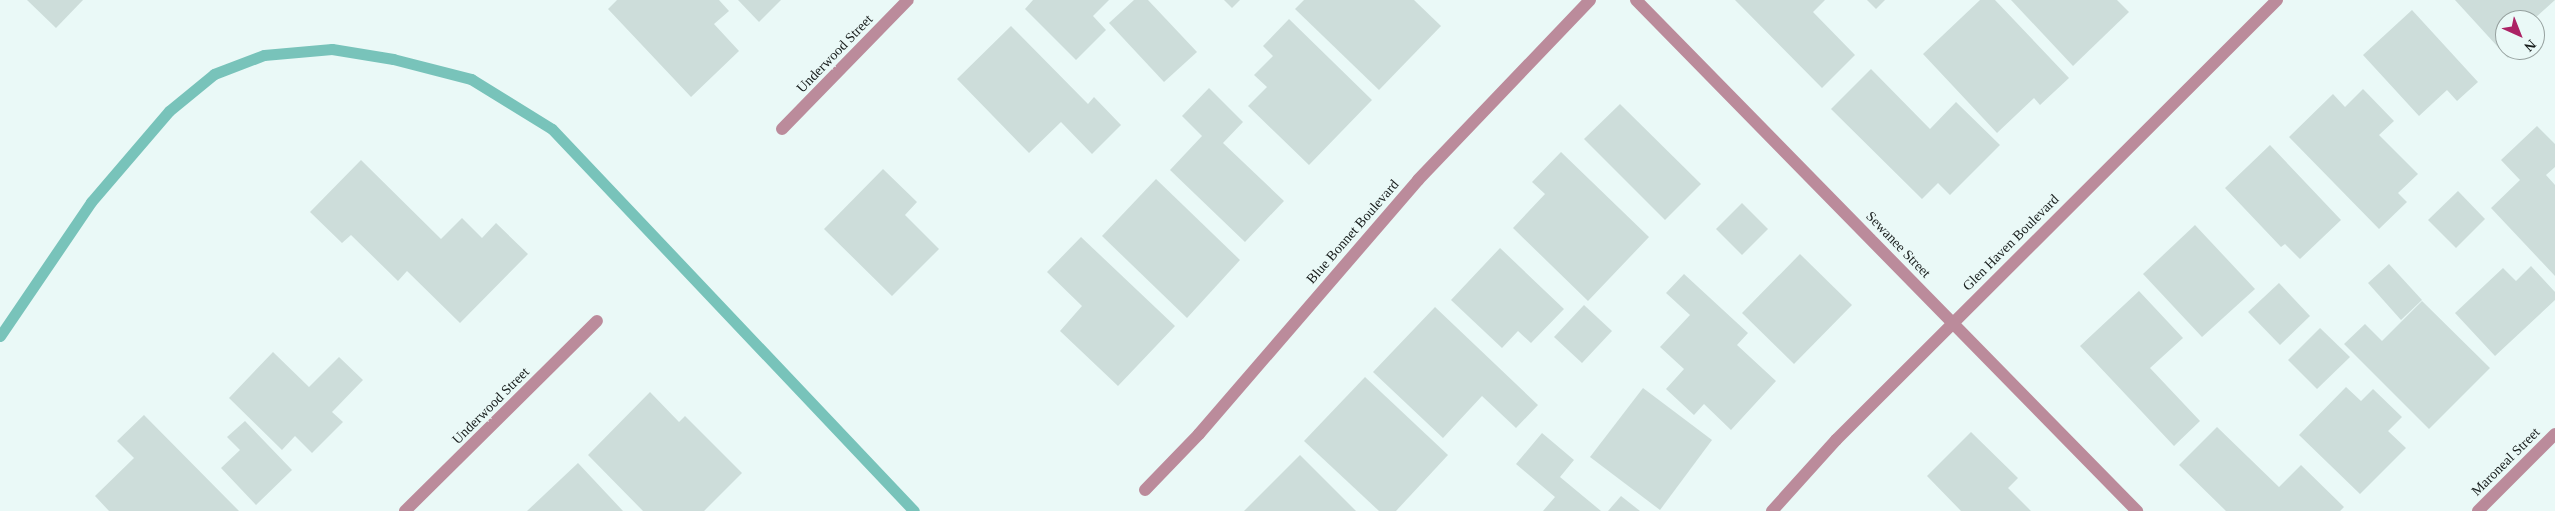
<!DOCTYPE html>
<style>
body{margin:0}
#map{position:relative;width:2555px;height:511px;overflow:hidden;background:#eaf9f7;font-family:"Times New Roman",serif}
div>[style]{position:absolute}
.stream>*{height:11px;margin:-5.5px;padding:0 5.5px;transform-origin:5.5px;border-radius:5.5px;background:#78c3ba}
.building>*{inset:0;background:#cdddda}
.minor>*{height:12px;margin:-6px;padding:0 6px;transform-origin:6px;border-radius:6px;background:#bb8b9b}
span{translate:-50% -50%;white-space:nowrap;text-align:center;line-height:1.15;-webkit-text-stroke:5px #eaf9f7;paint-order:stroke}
.street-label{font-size:14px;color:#171c1b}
.north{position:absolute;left:2495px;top:10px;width:50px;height:50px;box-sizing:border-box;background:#eaf9f7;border:1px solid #96a19f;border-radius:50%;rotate:136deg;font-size:14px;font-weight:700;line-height:20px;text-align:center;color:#171c1b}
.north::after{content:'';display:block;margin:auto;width:18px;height:22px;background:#ac2365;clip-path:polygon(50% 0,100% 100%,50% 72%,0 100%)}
</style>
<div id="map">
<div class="stream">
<i style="left:0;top:336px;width:162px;rotate:-55.8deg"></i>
<i style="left:91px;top:202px;width:120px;rotate:-49.4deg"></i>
<i style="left:169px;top:111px;width:58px;rotate:-39.4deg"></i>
<i style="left:214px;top:74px;width:53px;rotate:-20.8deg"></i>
<i style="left:264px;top:55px;width:68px;rotate:-5deg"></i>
<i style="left:332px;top:49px;width:62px;rotate:9.3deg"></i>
<i style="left:393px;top:59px;width:81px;rotate:14.4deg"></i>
<i style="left:471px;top:79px;width:95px;rotate:31.7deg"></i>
<i style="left:552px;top:129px;width:526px;rotate:46.54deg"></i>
</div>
<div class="building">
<i style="clip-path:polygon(27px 0,83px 0,56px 28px)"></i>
<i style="clip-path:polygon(617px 0,719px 0,729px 11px,714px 24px,739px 51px,691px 97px,608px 9px)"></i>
<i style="clip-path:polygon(738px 0,781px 0,759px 22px)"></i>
<i style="clip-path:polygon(1033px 0,1109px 0,1093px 16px,1106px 30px,1076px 60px,1025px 9px)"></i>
<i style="clip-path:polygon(1134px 0,1148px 0,1197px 52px,1164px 82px,1109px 23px)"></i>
<i style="clip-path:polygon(1224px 0,1240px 0,1232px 8px)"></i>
<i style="clip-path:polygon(1304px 0,1414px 0,1441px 26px,1379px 90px,1295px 9px)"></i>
<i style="clip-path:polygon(1735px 0,1825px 0,1813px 12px,1855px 55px,1822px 88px)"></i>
<i style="clip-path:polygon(1867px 0,1885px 0,1876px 9px)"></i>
<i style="clip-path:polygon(1980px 0,1995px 0,2069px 78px,2040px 105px,2034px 98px,1997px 133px,1923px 54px)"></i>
<i style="clip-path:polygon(2011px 0,2117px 0,2129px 12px,2073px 66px)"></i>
<i style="clip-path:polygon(2455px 0,2555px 0,2534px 19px,2542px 27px,2535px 33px,2535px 20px,2505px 20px,2505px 50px,2516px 50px,2508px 58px)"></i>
<i style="clip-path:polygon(2412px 10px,2478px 82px,2457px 101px,2447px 90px,2419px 116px,2363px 55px)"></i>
<i style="clip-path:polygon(1289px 19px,1372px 100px,1309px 165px,1248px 106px,1267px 87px,1254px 75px,1273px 56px,1263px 46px)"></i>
<i style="clip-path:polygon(1011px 26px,1088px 104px,1094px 97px,1121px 125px,1092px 154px,1061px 122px,1029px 153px,957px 79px)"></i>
<i style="clip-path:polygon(1871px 69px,1930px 129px,1956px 102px,2000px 145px,1950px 195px,1938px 183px,1922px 199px,1831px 109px)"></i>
<i style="clip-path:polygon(1209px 88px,1243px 122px,1223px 143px,1284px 201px,1245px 242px,1170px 170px,1202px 136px,1182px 116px)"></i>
<i style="clip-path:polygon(2363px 89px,2394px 121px,2379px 135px,2418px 174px,2398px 193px,2407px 202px,2379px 229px,2289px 137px,2333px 94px,2345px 107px)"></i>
<i style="clip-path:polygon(1620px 104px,1701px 184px,1665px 220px,1584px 139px)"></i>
<i style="clip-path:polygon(2537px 126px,2555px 144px,2555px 167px,2546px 175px,2555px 185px,2555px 276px,2491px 208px,2520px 180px,2501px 160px)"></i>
<i style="clip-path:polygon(2270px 145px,2341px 220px,2300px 259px,2285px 244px,2281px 247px,2225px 188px)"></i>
<i style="clip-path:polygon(1561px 152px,1649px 237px,1588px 301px,1513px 228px,1545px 194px,1532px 182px)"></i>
<i style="clip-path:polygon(361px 160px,441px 239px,462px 218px,482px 238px,496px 223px,528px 254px,460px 323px,407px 271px,398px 281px,351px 235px,342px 243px,310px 212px)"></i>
<i style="clip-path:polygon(883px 169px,917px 202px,905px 215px,939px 249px,892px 296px,824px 229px)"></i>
<i style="clip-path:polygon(1156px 179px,1240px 260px,1187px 318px,1102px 236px)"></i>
<i style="clip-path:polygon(2458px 191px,2485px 219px,2456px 248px,2428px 220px)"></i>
<i style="clip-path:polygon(1742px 203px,1768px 229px,1742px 255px,1716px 229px)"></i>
<i style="clip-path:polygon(2195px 225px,2255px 289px,2202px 337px,2143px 274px)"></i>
<i style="clip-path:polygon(1081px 237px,1175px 326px,1118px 386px,1060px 331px,1082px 306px,1047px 272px)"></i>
<i style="clip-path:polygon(1500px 248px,1564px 309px,1531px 343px,1518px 331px,1502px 348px,1451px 300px)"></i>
<i style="clip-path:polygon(1800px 254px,1852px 305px,1794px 364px,1742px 313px)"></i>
<i style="clip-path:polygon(2389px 264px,2422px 300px,2401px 320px,2368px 283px)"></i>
<i style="clip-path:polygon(2531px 266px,2555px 292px,2555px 300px,2495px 356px,2455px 313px,2503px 268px,2516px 281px)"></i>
<i style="clip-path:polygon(1684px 274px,1748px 333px,1737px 345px,1776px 381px,1731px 430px,1704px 404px,1694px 415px,1666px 389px,1684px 369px,1660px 347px,1690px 315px,1666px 293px)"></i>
<i style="clip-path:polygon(2279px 283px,2310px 316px,2280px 345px,2248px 312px)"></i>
<i style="clip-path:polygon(2139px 291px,2183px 338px,2150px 368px,2200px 421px,2174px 446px,2080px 346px)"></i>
<i style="clip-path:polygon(2422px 301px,2490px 368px,2429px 429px,2344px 344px,2365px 324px,2382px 341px)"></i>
<i style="clip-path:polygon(1584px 305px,1612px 331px,1582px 363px,1554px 337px)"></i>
<i style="clip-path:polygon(1435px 307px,1538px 405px,1516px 428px,1482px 396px,1443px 438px,1373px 372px)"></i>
<i style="clip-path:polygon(2320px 328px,2350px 357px,2317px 389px,2288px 360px)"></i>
<i style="clip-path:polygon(273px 352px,309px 387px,339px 357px,363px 380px,332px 412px,343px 422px,312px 453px,295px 436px,282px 450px,229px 398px)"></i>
<i style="clip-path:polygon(1365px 377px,1448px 455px,1396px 511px,1379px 511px,1304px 441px)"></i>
<i style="clip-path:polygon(2346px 387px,2361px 401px,2373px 389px,2402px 417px,2388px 431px,2406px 448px,2360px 494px,2299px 435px)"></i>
<i style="clip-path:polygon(1643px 388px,1712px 440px,1660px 510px,1590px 457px)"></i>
<i style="clip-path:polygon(650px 392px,679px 422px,685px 416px,742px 473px,704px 511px,643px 511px,588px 455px)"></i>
<i style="clip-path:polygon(144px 415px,239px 511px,109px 511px,95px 496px,134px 458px,117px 441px)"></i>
<i style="clip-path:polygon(245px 421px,292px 470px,256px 505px,221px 468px,240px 450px,227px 437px)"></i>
<i style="clip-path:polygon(2217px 427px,2279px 487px,2301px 465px,2344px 507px,2340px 511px,2226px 511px,2179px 465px)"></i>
<i style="clip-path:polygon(1971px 432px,2018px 478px,2008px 488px,2031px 511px,1961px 511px,1927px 476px)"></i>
<i style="clip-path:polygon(1542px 433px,1574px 460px,1560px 477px,1601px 511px,1543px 511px,1555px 497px,1516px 464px)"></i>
<i style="clip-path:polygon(1300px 455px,1356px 511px,1244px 511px)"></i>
<i style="clip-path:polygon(578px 463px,623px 511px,527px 511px)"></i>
<i style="clip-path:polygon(1621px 496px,1640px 511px,1608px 511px)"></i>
</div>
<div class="minor">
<i style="left:1636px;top:0;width:716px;rotate:45.57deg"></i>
<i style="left:782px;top:129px;width:180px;rotate:-45.7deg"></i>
<i style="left:1145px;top:490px;width:78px;rotate:-46deg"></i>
<i style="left:1199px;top:434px;width:335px;rotate:-49.2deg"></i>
<i style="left:1418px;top:180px;width:249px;rotate:-46.3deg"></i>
<i style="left:405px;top:511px;width:270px;rotate:-44.7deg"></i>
<i style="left:1772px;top:511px;width:96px;rotate:-48deg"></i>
<i style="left:1836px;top:440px;width:623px;rotate:-44.93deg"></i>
<i style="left:2478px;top:511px;width:109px;rotate:-45deg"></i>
</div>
<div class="street-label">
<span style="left:835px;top:54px;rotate:-46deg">Underwood Street</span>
<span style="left:1353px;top:232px;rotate:-49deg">Blue Bonnet Boulevard</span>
<span style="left:2011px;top:243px;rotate:-45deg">Glen Haven Boulevard</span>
<span style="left:1898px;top:245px;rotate:46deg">Sewanee Street</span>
<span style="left:491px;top:406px;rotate:-45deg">Underwood Street</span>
<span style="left:2506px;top:462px;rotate:-45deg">Maroneal Street</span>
</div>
<div class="north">N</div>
</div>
